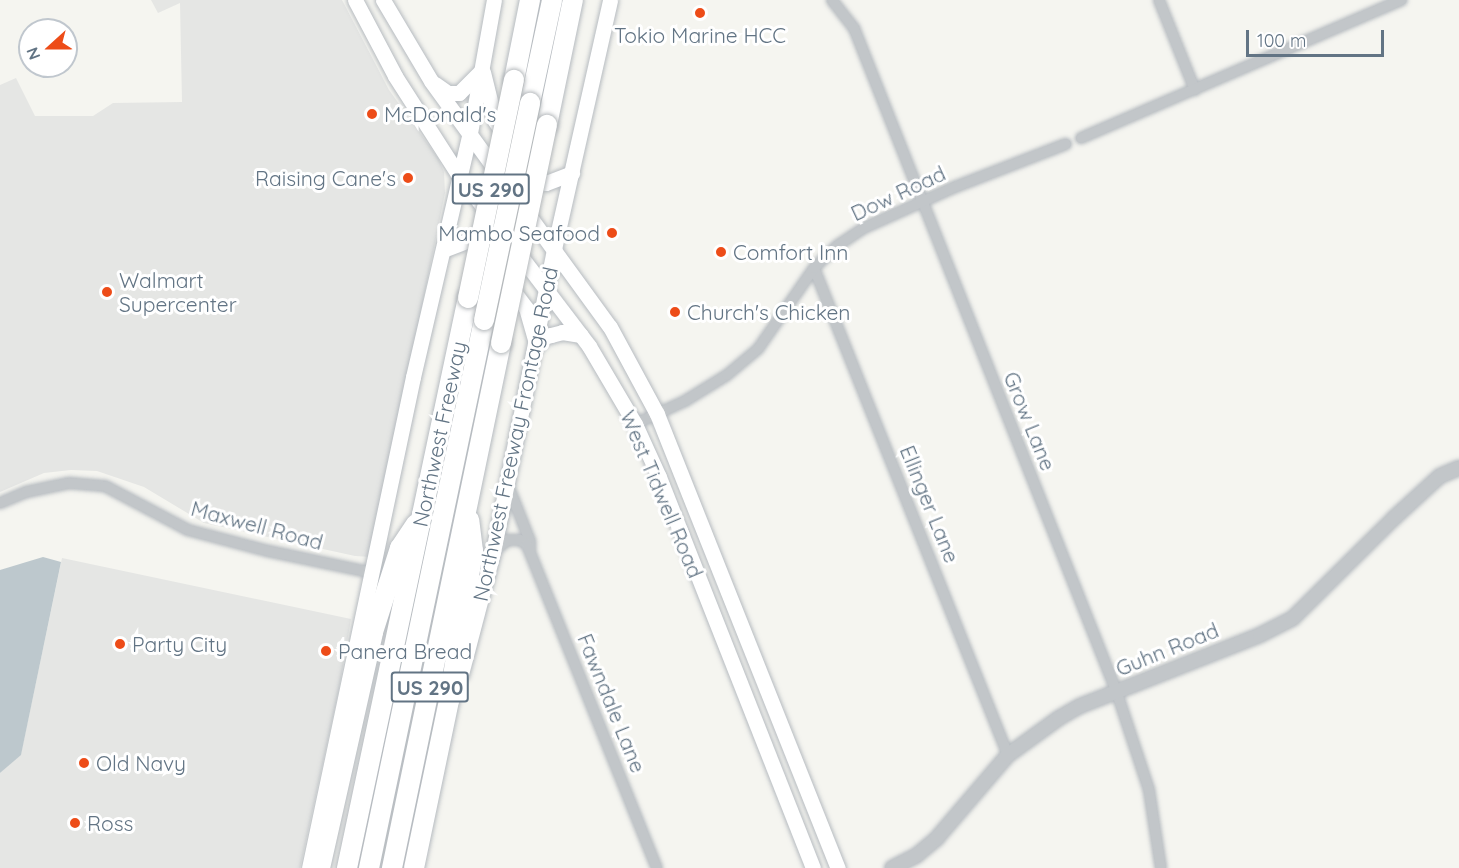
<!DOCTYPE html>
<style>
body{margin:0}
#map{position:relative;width:1459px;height:868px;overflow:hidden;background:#f5f5f0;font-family:Quicksand,sans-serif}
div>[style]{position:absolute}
.built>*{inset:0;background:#e5e6e4}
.water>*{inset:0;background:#bdc8cd}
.roads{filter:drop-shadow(0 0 2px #b6bbc0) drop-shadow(0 0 2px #b6bbc0)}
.minor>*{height:10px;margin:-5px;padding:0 5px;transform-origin:5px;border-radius:5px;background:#c2c6c9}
.tertiary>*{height:14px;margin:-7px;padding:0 7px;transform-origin:7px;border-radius:7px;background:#c2c6c9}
.secondary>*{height:15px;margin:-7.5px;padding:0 7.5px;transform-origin:7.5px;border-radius:7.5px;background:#fff}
.motorway>*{height:20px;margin:-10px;padding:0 10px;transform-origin:10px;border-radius:10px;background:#fff}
.bridges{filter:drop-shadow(0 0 2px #b4b8bb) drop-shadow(0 0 2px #b4b8bb)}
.motorway-bridge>*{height:20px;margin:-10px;padding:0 10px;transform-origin:10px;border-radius:10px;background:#fff}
.dots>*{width:16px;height:16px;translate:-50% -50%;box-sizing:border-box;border:3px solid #fff;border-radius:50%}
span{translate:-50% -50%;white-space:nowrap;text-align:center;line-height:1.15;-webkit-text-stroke:6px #fff;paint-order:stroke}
.shield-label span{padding:2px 4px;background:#fff;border:2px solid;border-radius:4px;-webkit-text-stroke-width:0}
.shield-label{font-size:20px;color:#627484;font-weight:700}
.poi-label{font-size:21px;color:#627484}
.left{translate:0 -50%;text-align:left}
.right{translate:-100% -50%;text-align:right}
.street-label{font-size:21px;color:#627484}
.north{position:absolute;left:18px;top:18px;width:60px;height:60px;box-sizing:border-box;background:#fff;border:2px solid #c0c7ce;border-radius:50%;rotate:249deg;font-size:16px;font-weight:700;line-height:24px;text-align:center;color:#627484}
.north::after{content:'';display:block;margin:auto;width:21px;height:27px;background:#ed4c18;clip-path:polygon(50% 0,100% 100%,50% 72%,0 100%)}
.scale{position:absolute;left:1246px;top:30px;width:138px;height:27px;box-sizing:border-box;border:3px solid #627484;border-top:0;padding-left:8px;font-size:18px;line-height:21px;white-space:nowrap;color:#627484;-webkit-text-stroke:4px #fff;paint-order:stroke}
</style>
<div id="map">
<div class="built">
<i style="clip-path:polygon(151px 0,342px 0,389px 90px,438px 158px,444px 172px,445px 193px,371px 557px,355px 556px,204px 523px,144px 487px,97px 471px,71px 470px,44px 473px,0 492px,0 85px,16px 78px,35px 116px,93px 116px,113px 103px,182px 102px,180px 3px,158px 13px)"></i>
<i style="clip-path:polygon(62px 558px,351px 619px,339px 689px,300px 868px,0 868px,0 773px,21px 754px)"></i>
</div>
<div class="water">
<i style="clip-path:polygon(43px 557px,61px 562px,21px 755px,0 773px,0 570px)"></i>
</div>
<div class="roads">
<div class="minor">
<i style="left:832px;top:0;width:36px;rotate:52deg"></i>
<i style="left:854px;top:28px;width:715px;rotate:68.42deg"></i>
<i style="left:1117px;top:693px;width:102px;rotate:71.7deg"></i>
<i style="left:1149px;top:790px;width:79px;rotate:81.3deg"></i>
<i style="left:1159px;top:0;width:97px;rotate:68.2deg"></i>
<i style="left:1081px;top:138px;width:349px;rotate:-23.3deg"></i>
<i style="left:814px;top:268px;width:524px;rotate:68.28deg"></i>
<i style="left:635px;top:424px;width:55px;rotate:-24.7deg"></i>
<i style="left:685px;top:401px;width:49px;rotate:-31.8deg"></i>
<i style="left:727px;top:375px;width:40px;rotate:-40deg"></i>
<i style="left:758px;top:349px;width:98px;rotate:-55.3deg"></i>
<i style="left:814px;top:268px;width:32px;rotate:-44deg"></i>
<i style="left:837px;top:246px;width:32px;rotate:-34deg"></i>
<i style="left:864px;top:228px;width:100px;rotate:-24.3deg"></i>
<i style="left:955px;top:187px;width:119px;rotate:-21.2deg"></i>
<i style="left:508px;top:485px;width:60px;rotate:68.6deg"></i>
<i style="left:530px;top:541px;width:9px;rotate:90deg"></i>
<i style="left:0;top:503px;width:28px;rotate:-23deg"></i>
<i style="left:26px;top:492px;width:44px;rotate:-11.8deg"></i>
<i style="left:69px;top:483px;width:36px;rotate:5deg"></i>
<i style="left:105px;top:486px;width:94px;rotate:27.9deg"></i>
<i style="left:188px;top:530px;width:83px;rotate:14.7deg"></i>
<i style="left:268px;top:551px;width:107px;rotate:11.8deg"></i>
<i style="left:493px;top:552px;width:19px;rotate:-39deg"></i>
<i style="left:508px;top:540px;width:12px"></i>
<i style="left:520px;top:540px;width:9px;rotate:36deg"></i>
<i style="left:527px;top:545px;width:348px;rotate:68.1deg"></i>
</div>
<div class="tertiary">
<i style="left:892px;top:868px;width:28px;rotate:-27deg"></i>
<i style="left:917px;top:855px;width:26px;rotate:-40deg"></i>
<i style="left:937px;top:838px;width:109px;rotate:-49.5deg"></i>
<i style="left:1008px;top:755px;width:63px;rotate:-36deg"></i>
<i style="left:1059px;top:718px;width:24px;rotate:-30deg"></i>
<i style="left:1080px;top:706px;width:193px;rotate:-21.5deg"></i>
<i style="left:1260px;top:635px;width:37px;rotate:-27deg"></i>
<i style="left:1293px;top:618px;width:142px;rotate:-44.7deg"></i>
<i style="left:1394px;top:518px;width:62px;rotate:-42.4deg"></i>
<i style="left:1440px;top:476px;width:21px;rotate:-23deg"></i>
</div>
<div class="secondary">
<i style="left:355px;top:0;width:86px;rotate:62.2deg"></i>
<i style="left:395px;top:76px;width:117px;rotate:57.3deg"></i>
<i style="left:458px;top:174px;width:216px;rotate:52.7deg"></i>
<i style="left:589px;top:346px;width:91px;rotate:59.5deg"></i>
<i style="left:635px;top:424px;width:58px;rotate:65.6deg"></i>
<i style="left:659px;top:477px;width:420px;rotate:68.5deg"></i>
<i style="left:383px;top:0;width:94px;rotate:59.3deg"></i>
<i style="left:431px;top:81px;width:304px;rotate:54deg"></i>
<i style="left:610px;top:327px;width:99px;rotate:61.6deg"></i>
<i style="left:657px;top:414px;width:489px;rotate:68.3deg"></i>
<i style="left:483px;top:72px;width:50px;rotate:76.2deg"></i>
<i style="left:495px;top:121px;width:68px;rotate:55.8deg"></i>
<i style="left:533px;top:177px;width:14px;rotate:25deg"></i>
<i style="left:546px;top:183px;width:28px;rotate:-21deg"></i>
<i style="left:435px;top:84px;width:16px;rotate:35deg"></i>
<i style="left:448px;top:93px;width:11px"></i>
<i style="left:459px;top:93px;width:30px;rotate:-45deg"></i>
<i style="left:443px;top:250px;width:28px;rotate:-21deg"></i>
<i style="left:469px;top:240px;width:20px;rotate:37deg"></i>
<i style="left:508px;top:284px;width:30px;rotate:53deg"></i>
<i style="left:526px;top:308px;width:35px;rotate:74deg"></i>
<i style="left:537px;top:345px;width:11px;rotate:-49deg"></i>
<i style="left:544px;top:337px;width:7px;rotate:-16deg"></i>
<i style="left:551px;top:335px;width:11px;rotate:-15deg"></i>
<i style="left:562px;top:332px;width:19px;rotate:9deg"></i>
<i style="left:461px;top:674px;width:126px;rotate:-75.3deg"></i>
<i style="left:493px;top:552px;width:309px;rotate:-78.6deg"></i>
<i style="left:554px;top:249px;width:255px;rotate:-77.3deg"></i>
<i style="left:309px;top:868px;width:502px;rotate:-78.04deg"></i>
<i style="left:413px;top:377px;width:251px;rotate:-76.9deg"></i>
<i style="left:470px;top:133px;width:135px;rotate:-79.8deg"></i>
</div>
<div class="motorway">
<i style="left:514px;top:80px;width:82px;rotate:-78.7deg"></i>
<i style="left:530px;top:103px;width:105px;rotate:-77.9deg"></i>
<i style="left:547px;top:125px;width:128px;rotate:-78.3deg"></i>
<i style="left:320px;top:868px;width:242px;rotate:-77.3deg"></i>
<i style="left:373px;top:632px;width:88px;rotate:-72.2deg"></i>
<i style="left:400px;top:548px;width:29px;rotate:-56deg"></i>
<i style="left:347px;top:868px;width:583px;rotate:-78.02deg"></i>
<i style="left:369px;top:868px;width:560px;rotate:-78.15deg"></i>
<i style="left:392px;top:868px;width:536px;rotate:-78.27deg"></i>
<i style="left:414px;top:868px;width:171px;rotate:-78.2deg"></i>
<i style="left:449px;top:701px;width:152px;rotate:-80.9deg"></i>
<i style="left:473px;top:551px;width:31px;rotate:-97deg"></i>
</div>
</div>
<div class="bridges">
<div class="motorway-bridge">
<i style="left:468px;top:298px;width:223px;rotate:-78.1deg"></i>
<i style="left:484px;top:320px;width:222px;rotate:-78deg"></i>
<i style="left:501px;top:343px;width:223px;rotate:-78.1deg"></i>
</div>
</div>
<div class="dots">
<i style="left:700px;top:13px;background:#ed4c18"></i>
<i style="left:372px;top:114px;background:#ed4c18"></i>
<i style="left:408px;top:178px;background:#ed4c18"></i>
<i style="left:612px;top:233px;background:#ed4c18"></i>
<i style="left:721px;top:252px;background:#ed4c18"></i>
<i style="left:107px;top:292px;background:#ed4c18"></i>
<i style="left:675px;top:312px;background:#ed4c18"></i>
<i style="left:120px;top:644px;background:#ed4c18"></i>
<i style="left:326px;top:651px;background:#ed4c18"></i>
<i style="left:84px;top:763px;background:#ed4c18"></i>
<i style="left:75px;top:823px;background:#ed4c18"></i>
</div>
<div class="shield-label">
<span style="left:491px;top:189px">US 290</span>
<span style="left:430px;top:687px">US 290</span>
</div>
<div class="poi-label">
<span style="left:700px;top:35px">Tokio Marine HCC</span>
<span class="left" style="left:384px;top:114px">McDonald's</span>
<span class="right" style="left:396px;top:178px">Raising Cane's</span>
<span class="right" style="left:600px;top:233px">Mambo Seafood</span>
<span class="left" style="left:733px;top:252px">Comfort Inn</span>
<span class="left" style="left:119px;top:292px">Walmart<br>Supercenter</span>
<span class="left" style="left:687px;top:312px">Church's Chicken</span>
<span class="left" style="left:132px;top:644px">Party City</span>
<span class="left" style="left:338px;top:651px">Panera Bread</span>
<span class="left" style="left:96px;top:763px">Old Navy</span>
<span class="left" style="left:87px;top:823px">Ross</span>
</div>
<div class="street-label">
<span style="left:898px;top:193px;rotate:-25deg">Dow Road</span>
<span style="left:1030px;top:421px;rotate:68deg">Grow Lane</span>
<span style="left:439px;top:434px;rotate:-78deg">Northwest Freeway</span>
<span style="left:515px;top:434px;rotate:-78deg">Northwest Freeway Frontage Road</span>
<span style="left:662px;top:494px;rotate:67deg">West Tidwell Road</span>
<span style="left:930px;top:504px;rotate:68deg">Ellinger Lane</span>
<span style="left:257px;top:525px;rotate:15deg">Maxwell Road</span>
<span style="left:1167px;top:649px;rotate:-22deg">Guhn Road</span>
<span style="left:612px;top:703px;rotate:68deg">Fawndale Lane</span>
</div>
<div class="north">N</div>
<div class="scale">100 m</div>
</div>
